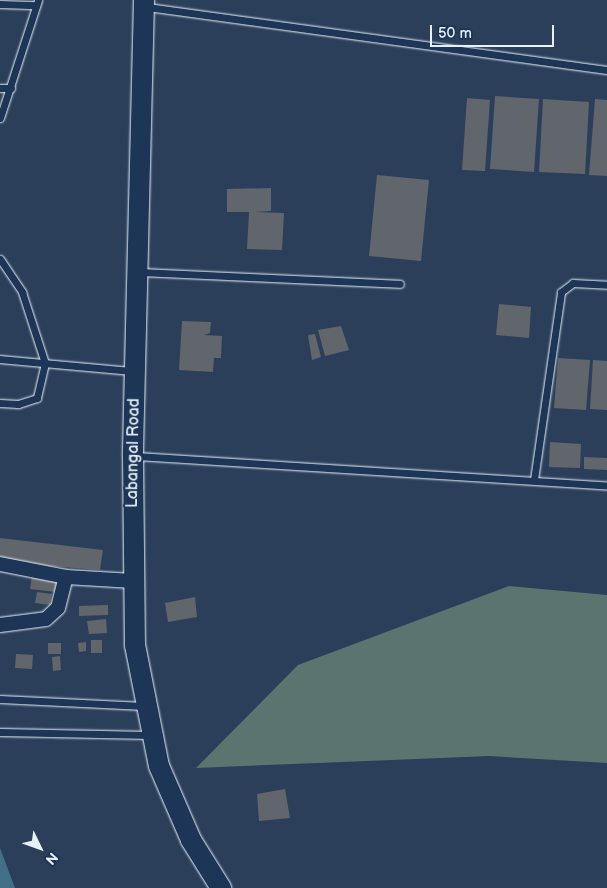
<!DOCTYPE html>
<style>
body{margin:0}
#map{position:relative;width:607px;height:888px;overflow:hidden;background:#2b3f5b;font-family:"Balsamiq Sans",sans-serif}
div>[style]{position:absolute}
.green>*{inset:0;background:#5b7470}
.water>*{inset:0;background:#436f89}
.building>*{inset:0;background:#61656c}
.roads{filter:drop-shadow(0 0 1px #e8f1f8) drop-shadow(0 0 1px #e8f1f8)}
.lane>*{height:7px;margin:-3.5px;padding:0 3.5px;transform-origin:3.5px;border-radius:3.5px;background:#1d3557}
.street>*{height:14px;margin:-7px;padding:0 7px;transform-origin:7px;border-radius:7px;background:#1d3557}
.secondary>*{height:20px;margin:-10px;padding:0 10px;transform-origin:10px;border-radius:10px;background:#1d3557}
span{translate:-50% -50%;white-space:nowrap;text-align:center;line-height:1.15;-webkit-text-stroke:4px #1d3557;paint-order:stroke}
.street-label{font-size:16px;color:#e8f1f8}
.north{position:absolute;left:15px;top:823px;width:50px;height:50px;-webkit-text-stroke:4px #1d3557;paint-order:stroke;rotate:132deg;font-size:14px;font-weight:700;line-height:20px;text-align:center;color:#e8f1f8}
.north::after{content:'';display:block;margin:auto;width:18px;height:22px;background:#e8f1f8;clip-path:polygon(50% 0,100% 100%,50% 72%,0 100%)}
.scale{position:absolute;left:430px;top:25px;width:124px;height:22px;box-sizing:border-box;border:2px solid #e8f1f8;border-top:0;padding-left:6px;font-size:15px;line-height:18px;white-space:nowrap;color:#e8f1f8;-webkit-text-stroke:4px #1d3557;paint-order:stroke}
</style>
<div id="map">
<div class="green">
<i style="clip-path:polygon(509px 586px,607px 595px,607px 763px,489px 756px,196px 768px,298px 665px)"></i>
</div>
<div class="water">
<i style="clip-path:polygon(0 848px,15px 888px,0 888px)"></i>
</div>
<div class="building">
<i style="clip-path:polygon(495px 96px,539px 99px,534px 172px,490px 169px)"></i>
<i style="clip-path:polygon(467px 98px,490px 100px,485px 171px,462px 170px)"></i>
<i style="clip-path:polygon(543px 99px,589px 102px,585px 174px,539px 172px)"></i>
<i style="clip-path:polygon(595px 99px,607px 100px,607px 176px,589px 175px)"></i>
<i style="clip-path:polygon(377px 175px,429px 180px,421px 261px,369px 256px)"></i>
<i style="clip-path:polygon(271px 188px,271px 211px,256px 212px,284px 213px,282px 250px,247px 249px,249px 212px,227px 212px,227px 189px)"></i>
<i style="clip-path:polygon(499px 304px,531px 307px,529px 338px,496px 335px)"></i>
<i style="clip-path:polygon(182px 321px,211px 322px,210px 333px,204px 335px,222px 336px,221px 358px,214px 358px,213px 372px,179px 370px)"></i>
<i style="clip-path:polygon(341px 326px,349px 350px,325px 356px,318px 330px)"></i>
<i style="clip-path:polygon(315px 334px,321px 357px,312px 360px,308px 335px)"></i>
<i style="clip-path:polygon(558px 358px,590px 360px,586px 410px,554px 408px)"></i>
<i style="clip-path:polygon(593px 360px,607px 361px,607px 410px,590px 409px)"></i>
<i style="clip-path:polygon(550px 442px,581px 444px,580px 468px,549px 467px)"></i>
<i style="clip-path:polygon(584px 457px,607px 458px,607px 470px,584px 469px)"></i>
<i style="clip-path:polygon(0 538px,103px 550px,100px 570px,0 562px)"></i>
<i style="clip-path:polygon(32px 576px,58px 578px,56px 592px,30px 589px)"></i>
<i style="clip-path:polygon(37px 592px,52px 594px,50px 605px,35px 603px)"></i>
<i style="clip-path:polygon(195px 597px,197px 617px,168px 622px,165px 603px)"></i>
<i style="clip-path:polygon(108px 605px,108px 615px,79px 616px,79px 606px)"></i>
<i style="clip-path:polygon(106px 619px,107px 633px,89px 634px,87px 621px)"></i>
<i style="clip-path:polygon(91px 640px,102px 640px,102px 653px,91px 653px)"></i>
<i style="clip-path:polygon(86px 642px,86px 651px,79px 652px,78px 643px)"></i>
<i style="clip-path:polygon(48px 643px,61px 643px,61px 654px,48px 654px)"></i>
<i style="clip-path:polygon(16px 654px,33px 655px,32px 669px,15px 668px)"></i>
<i style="clip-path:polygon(60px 656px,61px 670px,53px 671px,52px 657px)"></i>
<i style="clip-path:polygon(285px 789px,290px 818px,259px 821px,257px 794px)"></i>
</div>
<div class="roads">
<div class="lane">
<i style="left:0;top:4px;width:36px;rotate:2deg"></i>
<i style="left:147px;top:7px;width:464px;rotate:7.8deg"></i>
<i style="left:0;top:88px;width:11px"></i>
<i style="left:0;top:118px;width:124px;rotate:-72.1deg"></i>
<i style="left:0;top:259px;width:40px;rotate:56deg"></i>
<i style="left:22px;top:292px;width:75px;rotate:72.1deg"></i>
<i style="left:45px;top:363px;width:36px;rotate:103deg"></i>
<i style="left:37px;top:398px;width:20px;rotate:162deg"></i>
<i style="left:18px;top:404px;width:18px;rotate:-177deg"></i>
<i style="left:138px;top:272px;width:262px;rotate:2.6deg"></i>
<i style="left:0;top:359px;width:134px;rotate:5.2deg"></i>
<i style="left:136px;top:456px;width:472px;rotate:3.6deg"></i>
<i style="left:534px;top:480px;width:190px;rotate:-81.8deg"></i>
<i style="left:561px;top:292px;width:15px;rotate:-37deg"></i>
<i style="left:573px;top:283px;width:34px;rotate:3deg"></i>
<i style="left:0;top:699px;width:144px;rotate:2.8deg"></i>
<i style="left:0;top:732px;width:150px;rotate:1.1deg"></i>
</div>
<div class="street">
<i style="left:0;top:564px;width:67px;rotate:11.1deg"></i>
<i style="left:0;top:625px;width:46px;rotate:-7.4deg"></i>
<i style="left:46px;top:619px;width:16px;rotate:-43deg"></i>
<i style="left:58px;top:608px;width:32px;rotate:-76deg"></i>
<i style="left:66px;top:577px;width:67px;rotate:3.4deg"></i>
</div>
<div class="secondary">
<i style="left:144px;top:0;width:456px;rotate:91.4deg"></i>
<i style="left:133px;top:456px;width:189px;rotate:89.4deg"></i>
<i style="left:135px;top:645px;width:123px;rotate:78.8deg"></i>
<i style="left:159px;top:766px;width:81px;rotate:66.6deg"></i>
<i style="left:191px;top:840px;width:57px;rotate:58deg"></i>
</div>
</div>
<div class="street-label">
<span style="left:134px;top:453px;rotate:-89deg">Labangal Road</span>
</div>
<div class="north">N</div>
<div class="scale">50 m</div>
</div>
